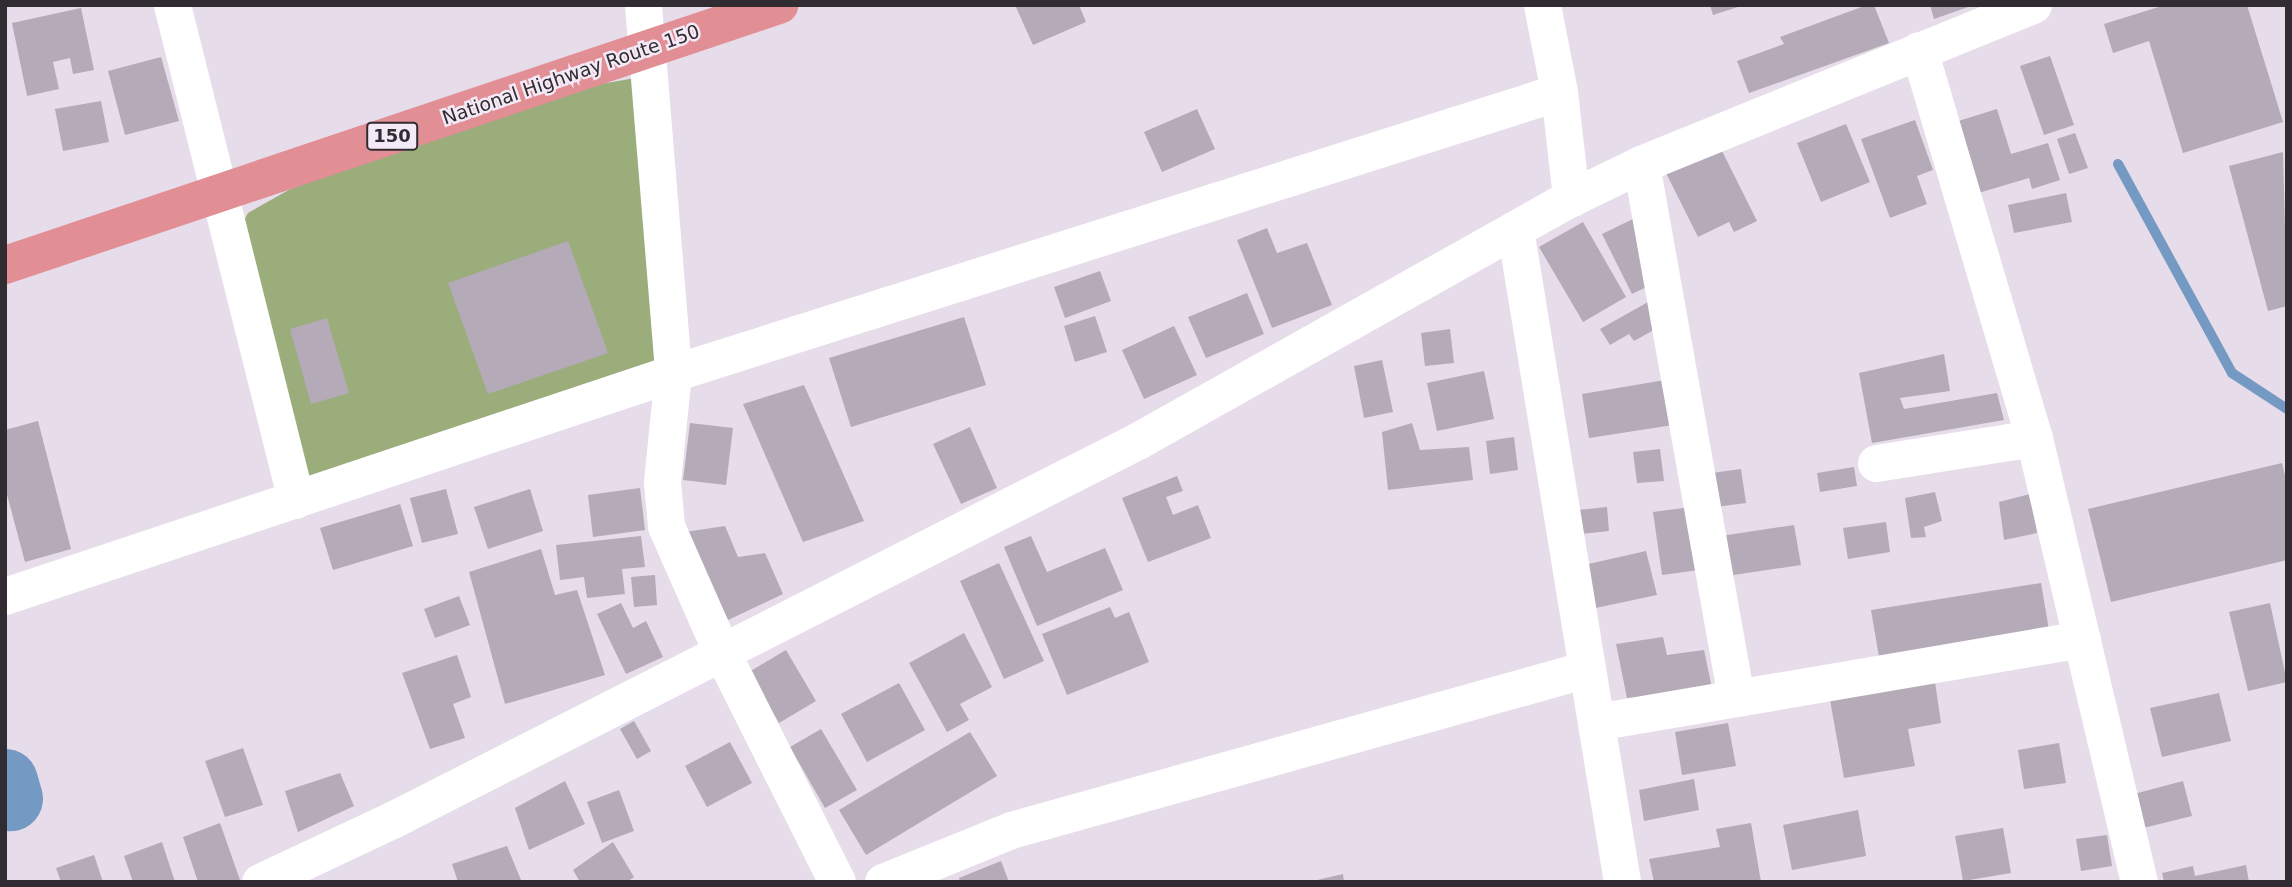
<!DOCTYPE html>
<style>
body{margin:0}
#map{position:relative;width:2292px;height:887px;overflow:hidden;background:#e7dce9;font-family:"DejaVu Sans",sans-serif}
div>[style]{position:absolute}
.forest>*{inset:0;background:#9aad7b}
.stream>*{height:10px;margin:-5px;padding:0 5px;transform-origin:5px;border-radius:5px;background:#7499c2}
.river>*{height:65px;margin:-32.5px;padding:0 32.5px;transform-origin:32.5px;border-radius:32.5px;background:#7499c2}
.building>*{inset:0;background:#b4aab8}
.minor>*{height:37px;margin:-18.5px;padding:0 18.5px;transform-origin:18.5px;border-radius:18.5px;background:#fff}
.highway>*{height:38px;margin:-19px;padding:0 19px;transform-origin:19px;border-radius:19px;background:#e18e95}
span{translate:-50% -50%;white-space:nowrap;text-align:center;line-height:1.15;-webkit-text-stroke:5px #f4e9f6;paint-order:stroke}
.shield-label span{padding:2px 5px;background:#f4e9f6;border:2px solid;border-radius:5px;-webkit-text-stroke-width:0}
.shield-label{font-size:18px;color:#312c31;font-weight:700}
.street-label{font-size:19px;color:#312c31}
.frame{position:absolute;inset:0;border:7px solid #312c31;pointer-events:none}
</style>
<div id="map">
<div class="forest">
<i style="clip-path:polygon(641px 77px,662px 368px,293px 490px,228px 251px,248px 213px,317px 174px,601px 84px)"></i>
</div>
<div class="stream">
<i style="left:2118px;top:164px;width:238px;rotate:61.4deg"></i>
<i style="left:2232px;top:373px;width:66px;rotate:33.2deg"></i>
</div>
<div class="river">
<i style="left:5px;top:781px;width:18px;rotate:74deg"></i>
</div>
<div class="building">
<i style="clip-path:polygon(1015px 5px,1079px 5px,1086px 22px,1033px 45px)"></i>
<i style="clip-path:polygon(1710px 5px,1741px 5px,1741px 6px,1713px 15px)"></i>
<i style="clip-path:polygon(1867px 5px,1874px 5px,1889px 43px,1749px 93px,1737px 61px,1784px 44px,1780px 37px)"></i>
<i style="clip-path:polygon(1930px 5px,1971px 5px,1971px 6px,1934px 19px)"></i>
<i style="clip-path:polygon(2165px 5px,2247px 5px,2283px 122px,2183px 153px,2149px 41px,2113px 53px,2104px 24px)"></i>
<i style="clip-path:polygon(81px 8px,94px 70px,73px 74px,70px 58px,53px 62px,59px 89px,27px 96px,12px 23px)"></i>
<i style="clip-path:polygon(2050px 56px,2074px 125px,2044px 135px,2020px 66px)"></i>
<i style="clip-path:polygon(161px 57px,179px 121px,125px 135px,108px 71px)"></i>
<i style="clip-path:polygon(101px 101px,109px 142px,63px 151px,55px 109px)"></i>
<i style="clip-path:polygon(1197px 109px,1215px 149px,1162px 172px,1144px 132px)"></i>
<i style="clip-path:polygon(1997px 109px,2011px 154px,2048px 143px,2060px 180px,2032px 189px,2029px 178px,1975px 194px,1952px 123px)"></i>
<i style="clip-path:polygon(1915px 120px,1933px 170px,1917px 176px,1927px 204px,1890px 218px,1861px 139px)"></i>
<i style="clip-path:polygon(1846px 124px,1870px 182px,1821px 202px,1797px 143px)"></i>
<i style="clip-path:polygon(2075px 133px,2088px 168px,2069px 174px,2057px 139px)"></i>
<i style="clip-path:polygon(1720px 147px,1757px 221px,1734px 232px,1729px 222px,1698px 237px,1666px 173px)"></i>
<i style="clip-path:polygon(2283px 152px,2287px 306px,2268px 311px,2229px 166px)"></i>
<i style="clip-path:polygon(2066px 193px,2072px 222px,2014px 233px,2008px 205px)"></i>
<i style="clip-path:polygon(1635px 218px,1657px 282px,1632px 294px,1602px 234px)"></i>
<i style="clip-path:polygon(1583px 222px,1626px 297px,1583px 322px,1539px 247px)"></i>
<i style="clip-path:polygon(1267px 228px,1277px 253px,1307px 243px,1332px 305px,1272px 328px,1237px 240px)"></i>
<i style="clip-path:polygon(568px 241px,608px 353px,488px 394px,448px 283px)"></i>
<i style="clip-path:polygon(1100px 271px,1111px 301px,1065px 318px,1054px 287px)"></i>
<i style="clip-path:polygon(1247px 293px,1264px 334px,1206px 358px,1188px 317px)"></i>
<i style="clip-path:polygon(1648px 302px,1661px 326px,1634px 341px,1629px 334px,1610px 345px,1600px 329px)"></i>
<i style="clip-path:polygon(1095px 316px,1107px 352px,1075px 362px,1064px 326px)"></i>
<i style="clip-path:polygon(964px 317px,986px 385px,851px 427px,829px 358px)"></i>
<i style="clip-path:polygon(327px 318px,349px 393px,311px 404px,290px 329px)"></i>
<i style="clip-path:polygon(1174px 326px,1197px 375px,1144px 399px,1122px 350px)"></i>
<i style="clip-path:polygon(1450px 329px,1454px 363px,1425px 366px,1421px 333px)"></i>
<i style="clip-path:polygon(1944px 354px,1950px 391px,1900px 398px,1904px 409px,1997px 393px,2004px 420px,1872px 443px,1859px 373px)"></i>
<i style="clip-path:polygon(1382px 360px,1393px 412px,1364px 418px,1354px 366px)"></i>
<i style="clip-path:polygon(1484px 371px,1494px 419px,1437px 431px,1427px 383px)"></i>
<i style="clip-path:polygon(1665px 380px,1673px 425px,1589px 438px,1582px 394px)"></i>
<i style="clip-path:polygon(804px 385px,864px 521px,803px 542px,743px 404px)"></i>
<i style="clip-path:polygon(38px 421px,71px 549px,25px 562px,5px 487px,5px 430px)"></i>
<i style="clip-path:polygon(690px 423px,733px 428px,726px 485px,683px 480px)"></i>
<i style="clip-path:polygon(1412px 423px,1420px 450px,1469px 447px,1473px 480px,1388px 490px,1382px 432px)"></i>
<i style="clip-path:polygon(970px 427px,997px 488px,961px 504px,933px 444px)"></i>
<i style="clip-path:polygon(1514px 437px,1518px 470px,1490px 474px,1486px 441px)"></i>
<i style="clip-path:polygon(1660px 449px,1664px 481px,1637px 483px,1633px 452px)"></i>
<i style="clip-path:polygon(2282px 463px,2287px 484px,2287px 560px,2111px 602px,2088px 509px)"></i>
<i style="clip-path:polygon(1854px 467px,1857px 486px,1820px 492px,1817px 473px)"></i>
<i style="clip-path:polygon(1741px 469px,1746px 503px,1716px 507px,1712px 473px)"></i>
<i style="clip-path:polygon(1177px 476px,1183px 491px,1166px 497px,1173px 515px,1198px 505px,1211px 538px,1148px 562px,1122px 498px)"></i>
<i style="clip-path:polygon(640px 488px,645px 530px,593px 537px,588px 495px)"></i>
<i style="clip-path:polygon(446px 489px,458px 534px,422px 543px,410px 498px)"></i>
<i style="clip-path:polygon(530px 489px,543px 531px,488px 549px,474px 507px)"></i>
<i style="clip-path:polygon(1935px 492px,1942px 521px,1924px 527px,1926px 537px,1911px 538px,1905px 498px)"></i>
<i style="clip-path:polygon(2030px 494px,2037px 533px,2004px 540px,1999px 502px)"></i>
<i style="clip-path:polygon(400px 504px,413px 546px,333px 570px,320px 528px)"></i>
<i style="clip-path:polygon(1607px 507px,1609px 531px,1581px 534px,1578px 510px)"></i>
<i style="clip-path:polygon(1691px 507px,1699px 570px,1662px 575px,1653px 512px)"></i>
<i style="clip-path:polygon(1886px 522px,1890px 552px,1848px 559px,1843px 528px)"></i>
<i style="clip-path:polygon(1794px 525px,1801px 565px,1727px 576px,1721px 536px)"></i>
<i style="clip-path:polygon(725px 526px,738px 557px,765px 553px,783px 594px,728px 620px,685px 532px)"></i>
<i style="clip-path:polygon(641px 536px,645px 567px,622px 569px,625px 594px,587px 598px,584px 577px,560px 580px,556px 545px)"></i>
<i style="clip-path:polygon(1031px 536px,1047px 572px,1105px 548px,1123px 590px,1037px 626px,1004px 547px)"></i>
<i style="clip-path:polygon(541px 549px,555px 595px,577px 590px,605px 675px,505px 704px,469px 572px)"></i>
<i style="clip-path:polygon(1646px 551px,1657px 595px,1591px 609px,1584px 565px)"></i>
<i style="clip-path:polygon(999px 563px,1044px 661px,1004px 679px,960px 581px)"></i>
<i style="clip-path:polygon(655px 575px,657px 605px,634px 607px,631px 577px)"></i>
<i style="clip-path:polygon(2041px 583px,2049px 630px,1879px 657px,1871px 610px)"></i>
<i style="clip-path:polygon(459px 596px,470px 625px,435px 638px,424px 609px)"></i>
<i style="clip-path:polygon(621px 603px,633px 628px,646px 621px,663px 657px,626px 674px,597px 614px)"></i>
<i style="clip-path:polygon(2270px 603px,2287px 682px,2248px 691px,2229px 612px)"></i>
<i style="clip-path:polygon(1110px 607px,1115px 618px,1129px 612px,1149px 662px,1067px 695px,1042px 634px)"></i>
<i style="clip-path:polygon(964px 633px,992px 687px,960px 704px,969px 720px,947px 732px,909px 663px)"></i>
<i style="clip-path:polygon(1663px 637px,1667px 655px,1704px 650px,1713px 693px,1627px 698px,1616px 644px)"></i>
<i style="clip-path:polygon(786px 650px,816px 701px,779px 723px,749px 672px)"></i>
<i style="clip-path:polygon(457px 655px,471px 697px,453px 704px,465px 738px,430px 749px,402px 673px)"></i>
<i style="clip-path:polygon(1935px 682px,1941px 723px,1908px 729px,1915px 766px,1844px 778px,1830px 700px)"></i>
<i style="clip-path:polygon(899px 683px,925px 730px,867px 762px,841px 714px)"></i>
<i style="clip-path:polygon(2219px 693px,2231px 741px,2162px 757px,2150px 708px)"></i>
<i style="clip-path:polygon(634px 721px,651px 751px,637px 759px,620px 729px)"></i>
<i style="clip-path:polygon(1728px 723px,1736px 766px,1682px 775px,1675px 732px)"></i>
<i style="clip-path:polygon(821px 729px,857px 790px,825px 808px,790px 747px)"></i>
<i style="clip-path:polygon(970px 732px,997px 776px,866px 855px,839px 810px)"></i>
<i style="clip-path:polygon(730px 742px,752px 783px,707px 807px,685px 766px)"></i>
<i style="clip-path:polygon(2059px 743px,2066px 783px,2024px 789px,2018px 750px)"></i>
<i style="clip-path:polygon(243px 748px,263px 805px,225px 817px,205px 761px)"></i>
<i style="clip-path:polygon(340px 773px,354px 806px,298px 832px,285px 791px)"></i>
<i style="clip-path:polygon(1694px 779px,1699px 810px,1644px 821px,1639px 790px)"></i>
<i style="clip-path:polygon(565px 781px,585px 824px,529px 850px,515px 808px)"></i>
<i style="clip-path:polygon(2183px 781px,2192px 816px,2143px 828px,2134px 794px)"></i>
<i style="clip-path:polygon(619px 790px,634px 831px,602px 843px,587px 802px)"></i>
<i style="clip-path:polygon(1858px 810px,1866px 856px,1792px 870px,1783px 825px)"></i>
<i style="clip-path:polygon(220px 823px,240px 880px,198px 882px,183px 837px)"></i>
<i style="clip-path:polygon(1751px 823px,1761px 882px,1654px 882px,1649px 859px,1720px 847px,1716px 829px)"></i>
<i style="clip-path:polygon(2003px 828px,2011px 873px,1963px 881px,1955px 836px)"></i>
<i style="clip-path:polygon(2107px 835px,2112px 866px,2081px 871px,2076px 839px)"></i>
<i style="clip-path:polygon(162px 842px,175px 882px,133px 882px,124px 856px)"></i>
<i style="clip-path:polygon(613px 842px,634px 877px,627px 882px,580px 882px,573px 870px)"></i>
<i style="clip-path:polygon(507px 846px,521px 880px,458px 882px,452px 864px)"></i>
<i style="clip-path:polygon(94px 855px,103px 882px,61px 882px,56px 868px)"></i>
<i style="clip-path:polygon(1001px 861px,1009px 882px,960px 882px,959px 878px)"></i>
<i style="clip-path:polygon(2246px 865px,2249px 882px,2164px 882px,2162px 873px,2193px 866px,2195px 876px)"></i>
<i style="clip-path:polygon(1343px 874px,1344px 882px,1313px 882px,1313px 881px)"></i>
</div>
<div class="minor">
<i style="left:172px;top:5px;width:510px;rotate:75.94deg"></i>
<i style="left:643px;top:5px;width:369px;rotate:85.3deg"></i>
<i style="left:673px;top:373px;width:110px;rotate:95.8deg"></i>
<i style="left:662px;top:482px;width:44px;rotate:84.8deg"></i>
<i style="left:666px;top:526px;width:139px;rotate:66.2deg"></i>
<i style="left:722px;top:653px;width:256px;rotate:63.3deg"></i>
<i style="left:1542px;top:5px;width:89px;rotate:78.9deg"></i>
<i style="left:1559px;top:92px;width:107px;rotate:83.5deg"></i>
<i style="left:1919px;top:50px;width:405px;rotate:73.5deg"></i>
<i style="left:2034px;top:438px;width:456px;rotate:76.7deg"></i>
<i style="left:1641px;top:164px;width:542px;rotate:79.91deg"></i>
<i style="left:1515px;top:229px;width:662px;rotate:80.69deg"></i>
<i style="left:1876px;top:463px;width:160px;rotate:-9deg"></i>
<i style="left:5px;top:596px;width:704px;rotate:-18.46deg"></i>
<i style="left:673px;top:373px;width:929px;rotate:-17.6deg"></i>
<i style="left:1596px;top:722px;width:493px;rotate:-9.7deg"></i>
<i style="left:260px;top:882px;width:148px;rotate:-25.2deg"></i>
<i style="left:394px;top:819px;width:836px;rotate:-26.96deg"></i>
<i style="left:1139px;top:440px;width:495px;rotate:-29.3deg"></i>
<i style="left:1571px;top:198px;width:78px;rotate:-25.9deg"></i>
<i style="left:1641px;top:164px;width:423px;rotate:-22.1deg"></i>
<i style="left:883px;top:882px;width:138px;rotate:-22.1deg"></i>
<i style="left:1011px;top:830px;width:598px;rotate:-15.62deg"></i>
</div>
<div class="highway">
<i style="left:5px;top:265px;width:817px;rotate:-18.57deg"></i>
</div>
<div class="shield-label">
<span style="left:392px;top:136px">150</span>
</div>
<div class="street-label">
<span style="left:571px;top:75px;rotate:-19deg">National Highway Route 150</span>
</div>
<div class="frame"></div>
</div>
